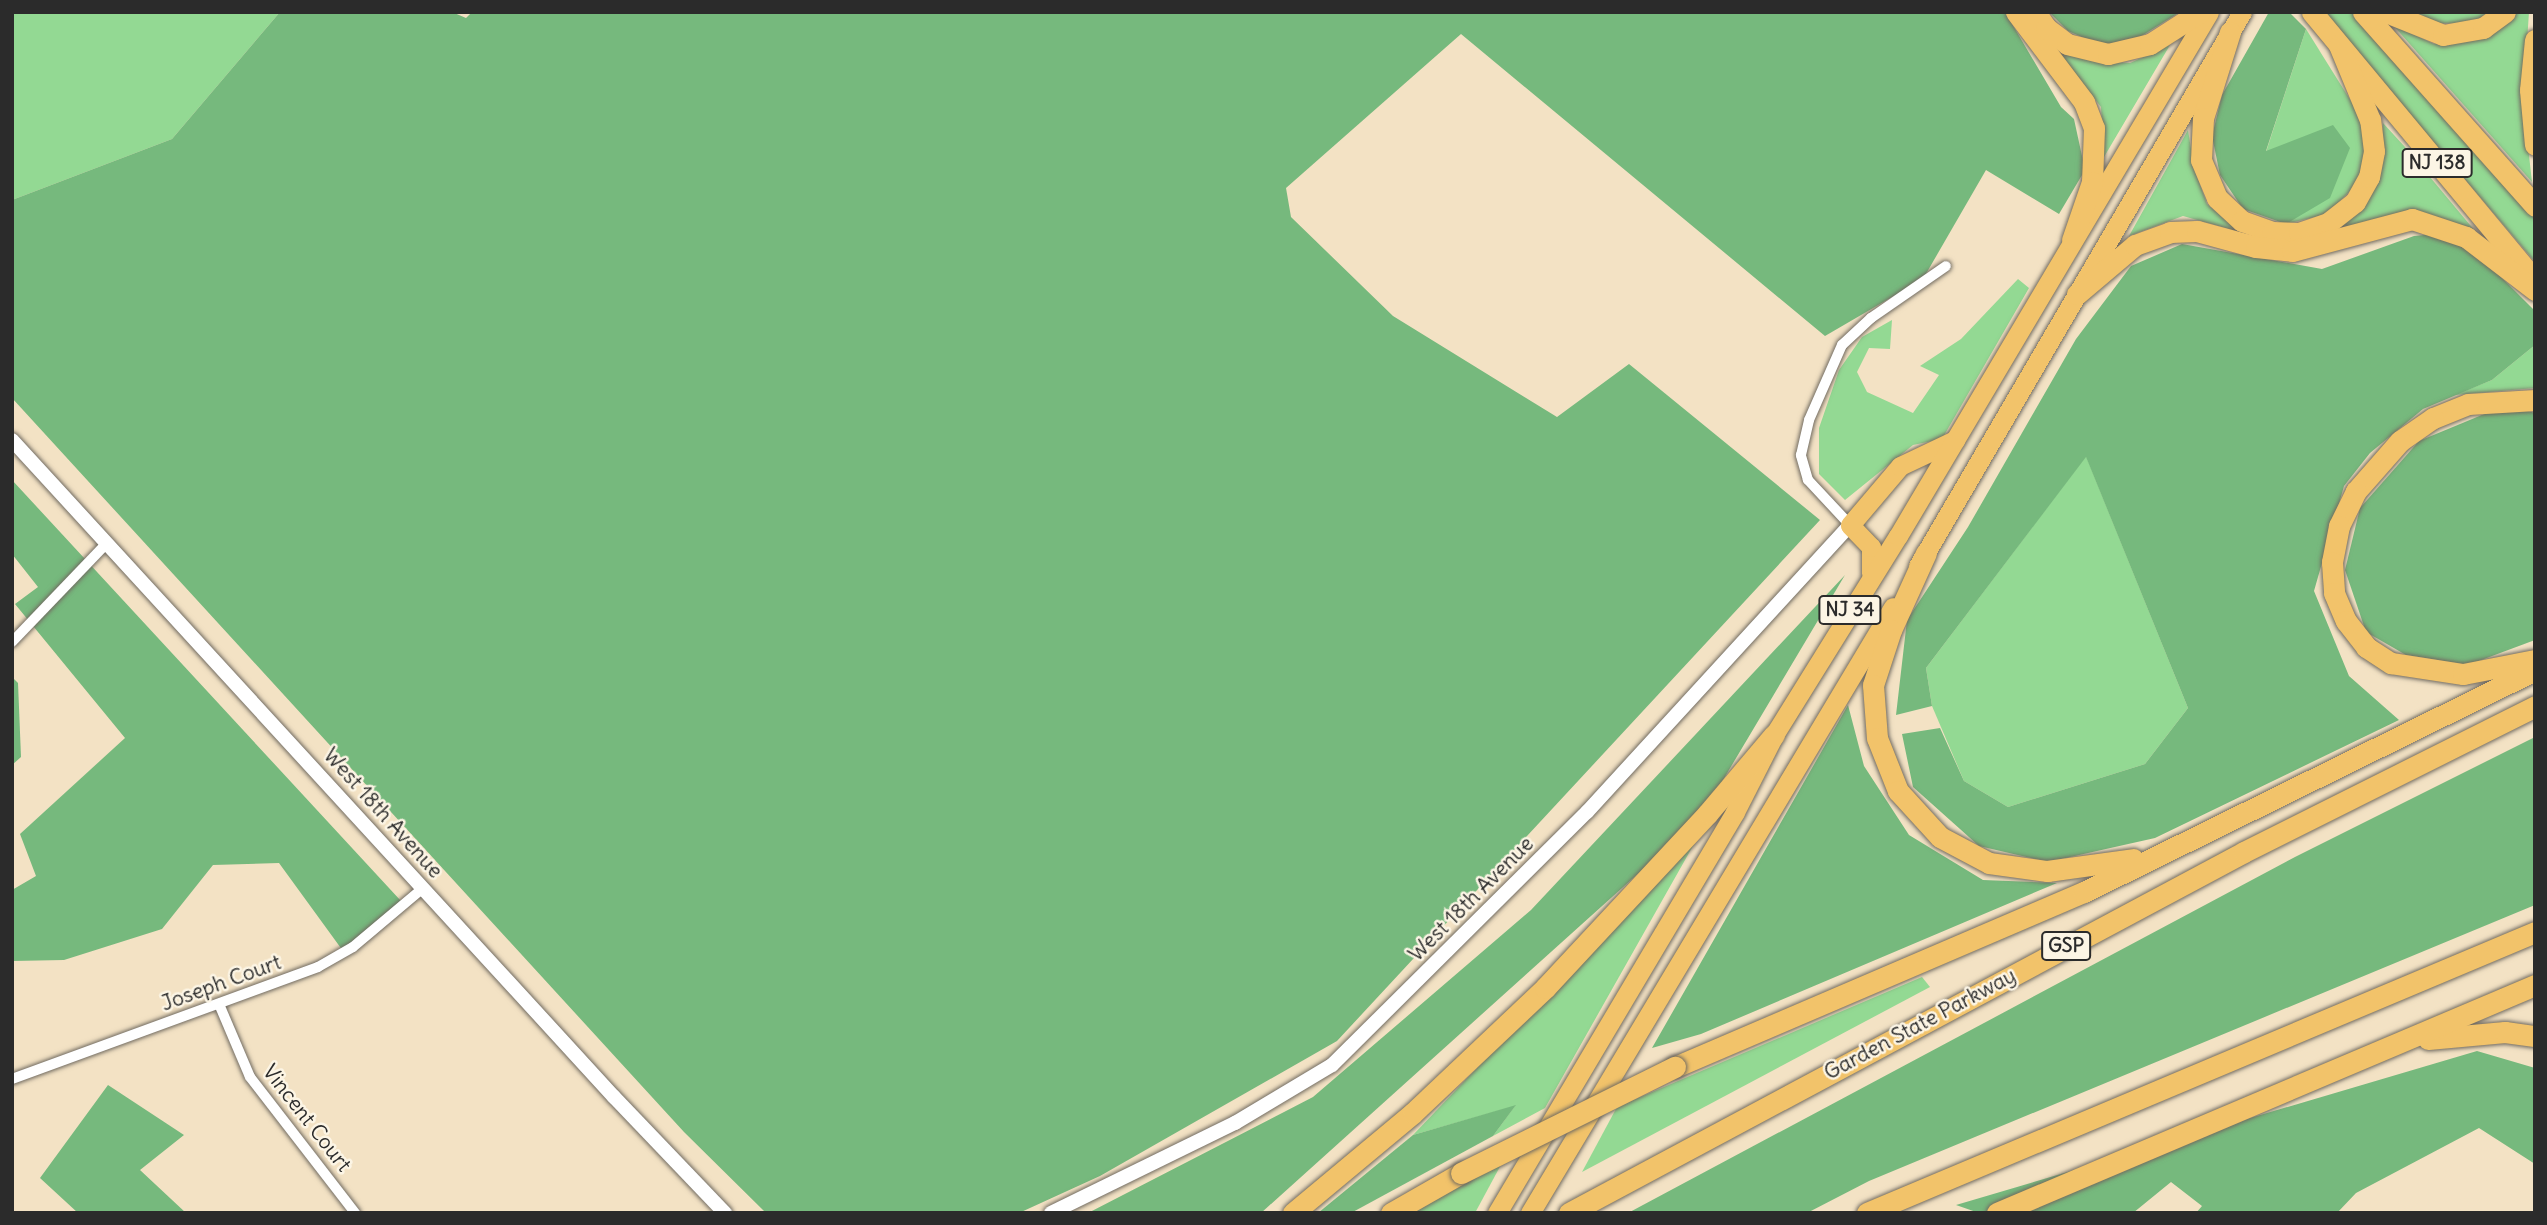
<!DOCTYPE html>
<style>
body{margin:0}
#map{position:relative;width:2547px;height:1225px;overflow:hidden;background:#f3e2c4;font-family:Delius,sans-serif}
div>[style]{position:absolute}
.green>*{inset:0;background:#93d993}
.forest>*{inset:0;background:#76b97d}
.roads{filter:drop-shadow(0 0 2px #716b61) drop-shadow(0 0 2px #716b61)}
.minor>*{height:10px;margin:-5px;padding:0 5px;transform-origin:5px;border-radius:5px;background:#fff}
.tertiary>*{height:14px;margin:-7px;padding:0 7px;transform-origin:7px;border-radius:7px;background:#fff}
.trunk>*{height:19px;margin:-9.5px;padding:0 9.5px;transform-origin:9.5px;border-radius:9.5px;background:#f2c36a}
.motorway>*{height:21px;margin:-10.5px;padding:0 10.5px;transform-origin:10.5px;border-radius:10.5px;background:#f2c36a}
.bridges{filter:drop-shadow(0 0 2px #716b61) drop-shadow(0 0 2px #716b61)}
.motorway-bridge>*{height:21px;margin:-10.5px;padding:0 10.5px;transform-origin:10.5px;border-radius:10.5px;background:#f2c36a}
span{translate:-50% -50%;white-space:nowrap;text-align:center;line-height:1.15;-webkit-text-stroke:5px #fcf5e5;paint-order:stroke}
.shield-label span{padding:2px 5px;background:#fcf5e5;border:2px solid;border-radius:5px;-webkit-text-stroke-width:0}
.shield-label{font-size:19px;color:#2b2b2b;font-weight:700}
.street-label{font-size:21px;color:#2b2b2b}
.frame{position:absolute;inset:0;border:14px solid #2b2b2b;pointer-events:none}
</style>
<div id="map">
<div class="green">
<i style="clip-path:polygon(12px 12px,280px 12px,172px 139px,12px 200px)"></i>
<i style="clip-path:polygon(2323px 12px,2355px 12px,2535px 218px,2535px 262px)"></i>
<i style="clip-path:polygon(2411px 12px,2490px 12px,2470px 24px,2438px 23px)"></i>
<i style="clip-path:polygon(2515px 12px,2529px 12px,2523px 102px,2532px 182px,2393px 25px,2434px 44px,2470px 41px,2502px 25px)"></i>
<i style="clip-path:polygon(2306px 29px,2359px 114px,2368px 148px,2358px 183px,2327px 214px,2286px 224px,2266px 152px)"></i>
<i style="clip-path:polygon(2049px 40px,2095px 61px,2130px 63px,2170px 45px,2104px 157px,2101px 107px)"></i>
<i style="clip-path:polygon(2383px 123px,2405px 147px,2475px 231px,2406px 211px,2334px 232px,2382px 148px)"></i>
<i style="clip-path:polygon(2188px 130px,2194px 168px,2207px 204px,2240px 232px,2183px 216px,2129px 236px)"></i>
<i style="clip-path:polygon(2018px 279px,2029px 288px,1942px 439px,1913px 445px,1845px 500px,1819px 474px,1819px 428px,1839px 370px,1862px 337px,1892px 320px,1890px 349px,1869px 348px,1857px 372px,1867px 392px,1913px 413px,1939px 375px,1920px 366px,1961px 339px)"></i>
<i style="clip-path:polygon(2535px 345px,2535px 388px,2455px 395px,2492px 380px)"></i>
<i style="clip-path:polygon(2086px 456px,2188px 708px,2145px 764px,2008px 807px,1964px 781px,1932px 706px,1926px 668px)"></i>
<i style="clip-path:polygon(1698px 837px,1545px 1108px,1493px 1136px,1515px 1106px,1413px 1135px)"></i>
<i style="clip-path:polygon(1922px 977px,1930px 987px,1582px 1172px,1617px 1107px)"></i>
<i style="clip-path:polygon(1503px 1161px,1475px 1213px,1412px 1213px)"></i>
</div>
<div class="forest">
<i style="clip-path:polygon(280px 12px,452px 12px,466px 18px,472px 12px,2005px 12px,2061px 107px,2074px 119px,2085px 170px,2059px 214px,1986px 170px,1923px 279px,1825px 336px,1461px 34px,1286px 188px,1291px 217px,1393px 316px,1557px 417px,1629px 364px,1820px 520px,1337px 1041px,1100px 1176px,1019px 1213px,766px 1213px,684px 1132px,12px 398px,12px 200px,172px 139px)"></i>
<i style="clip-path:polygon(2049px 12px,2180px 12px,2140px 37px,2120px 45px,2098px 44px,2068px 31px)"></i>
<i style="clip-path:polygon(2269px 12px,2289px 12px,2306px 29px,2266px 151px,2333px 125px,2350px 148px,2330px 198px,2286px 224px,2243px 209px,2220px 175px,2212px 136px,2222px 95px)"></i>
<i style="clip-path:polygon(2456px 232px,2535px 311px,2535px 345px,2492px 380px,2423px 409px,2370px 453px,2344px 486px,2314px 591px,2349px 676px,2399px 720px,2155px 838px,2048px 862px,1979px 846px,1913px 787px,1902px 734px,1940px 728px,1964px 781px,2008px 807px,2145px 764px,2188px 708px,2086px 457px,1926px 668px,1932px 706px,1896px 715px,1907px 620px,1968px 527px,2076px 339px,2131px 266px,2182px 244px,2322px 269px,2414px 236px)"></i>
<i style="clip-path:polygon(2506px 405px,2535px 413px,2535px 640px,2468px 665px,2406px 655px,2366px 632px,2345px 570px,2360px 508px,2419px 441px)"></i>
<i style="clip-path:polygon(12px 480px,401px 901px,343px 951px,279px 863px,213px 865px,162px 929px,64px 960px,12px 961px,12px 890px,36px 876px,20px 834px,125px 738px,15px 604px,38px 587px,12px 554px)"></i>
<i style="clip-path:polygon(1845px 575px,1701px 817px,1261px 1213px,1088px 1213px,1313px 1097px,1531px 910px)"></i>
<i style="clip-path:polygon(12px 677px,18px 683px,21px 757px,12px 765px)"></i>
<i style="clip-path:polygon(1848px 705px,1864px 766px,1909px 835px,1983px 880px,2057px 883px,1701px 1034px,1652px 1048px)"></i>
<i style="clip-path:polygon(2535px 737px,2535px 905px,1869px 1181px,1807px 1213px,1628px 1213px,2295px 857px)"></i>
<i style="clip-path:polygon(2477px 1051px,2535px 1068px,2535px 1164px,2479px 1128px,2356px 1193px,2337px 1213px,2196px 1213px,2202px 1206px,2171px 1182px,2133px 1213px,1979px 1213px,1956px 1205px)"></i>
<i style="clip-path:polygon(108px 1085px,184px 1135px,140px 1170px,186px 1213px,78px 1213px,40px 1178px)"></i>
<i style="clip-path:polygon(1516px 1105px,1493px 1136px,1351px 1213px,1318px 1213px,1413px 1135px)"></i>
</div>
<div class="roads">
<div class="minor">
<i style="left:1850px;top:525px;width:62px;rotate:-133deg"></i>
<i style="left:1808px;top:480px;width:26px;rotate:-106deg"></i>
<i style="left:1801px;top:455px;width:36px;rotate:-77deg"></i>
<i style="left:1809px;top:420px;width:82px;rotate:-66.3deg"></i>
<i style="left:1842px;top:345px;width:40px;rotate:-43deg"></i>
<i style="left:1871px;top:318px;width:91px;rotate:-34.7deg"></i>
<i style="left:12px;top:642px;width:137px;rotate:-46.2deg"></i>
<i style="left:219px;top:1004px;width:79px;rotate:67deg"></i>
<i style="left:250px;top:1077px;width:172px;rotate:52.3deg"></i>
<i style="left:12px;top:1079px;width:326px;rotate:-20.1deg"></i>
<i style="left:318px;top:967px;width:40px;rotate:-29.7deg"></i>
<i style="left:353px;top:947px;width:92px;rotate:-40.1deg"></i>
</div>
<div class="tertiary">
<i style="left:12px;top:440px;width:891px;rotate:47.5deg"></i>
<i style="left:614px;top:1097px;width:161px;rotate:46.3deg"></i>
<i style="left:1051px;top:1213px;width:205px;rotate:-26.1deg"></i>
<i style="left:1235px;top:1123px;width:113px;rotate:-30.9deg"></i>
<i style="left:1332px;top:1065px;width:359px;rotate:-44.8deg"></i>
<i style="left:1587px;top:812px;width:389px;rotate:-47.5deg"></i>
</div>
<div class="trunk">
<i style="left:1918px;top:566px;width:642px;rotate:-59.68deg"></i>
<i style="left:1871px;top:573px;width:26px;rotate:-90deg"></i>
<i style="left:1871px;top:547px;width:30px;rotate:-134deg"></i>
<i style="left:1850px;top:525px;width:77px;rotate:-49.7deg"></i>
<i style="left:1900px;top:466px;width:61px;rotate:-25.3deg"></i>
<i style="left:1497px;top:1213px;width:466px;rotate:-59.3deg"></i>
<i style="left:1735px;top:812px;width:86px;rotate:-63.1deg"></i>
<i style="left:1774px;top:735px;width:234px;rotate:-58.1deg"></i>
<i style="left:1898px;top:536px;width:609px;rotate:-59.31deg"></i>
<i style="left:1530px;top:1213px;width:706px;rotate:-59.08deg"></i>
</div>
<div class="motorway">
<i style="left:2016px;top:12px;width:113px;rotate:52.9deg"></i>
<i style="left:2084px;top:102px;width:28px;rotate:69deg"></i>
<i style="left:2094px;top:128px;width:54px;rotate:92.1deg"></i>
<i style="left:2092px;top:182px;width:61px;rotate:109deg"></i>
<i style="left:2035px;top:12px;width:19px;rotate:55deg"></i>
<i style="left:2046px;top:28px;width:26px;rotate:37deg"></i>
<i style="left:2067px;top:44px;width:42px;rotate:13.7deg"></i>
<i style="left:2108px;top:54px;width:43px;rotate:-13.4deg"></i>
<i style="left:2150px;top:44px;width:59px;rotate:-32.6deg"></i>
<i style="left:2312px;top:12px;width:337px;rotate:50.3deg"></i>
<i style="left:2363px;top:12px;width:259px;rotate:48.4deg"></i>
<i style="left:2386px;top:12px;width:61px;rotate:22deg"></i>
<i style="left:2443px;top:35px;width:41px;rotate:-9.9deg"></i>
<i style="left:2483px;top:28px;width:27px;rotate:-36deg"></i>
<i style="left:2230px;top:32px;width:90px;rotate:107.4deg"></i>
<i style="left:2203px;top:118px;width:42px;rotate:92.7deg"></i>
<i style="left:2201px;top:160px;width:41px;rotate:67.2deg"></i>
<i style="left:2217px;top:198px;width:34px;rotate:43deg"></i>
<i style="left:2242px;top:221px;width:32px;rotate:20deg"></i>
<i style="left:2272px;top:232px;width:27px;rotate:2deg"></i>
<i style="left:2299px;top:233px;width:31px;rotate:-19deg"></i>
<i style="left:2328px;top:223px;width:34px;rotate:-38deg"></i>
<i style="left:2355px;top:202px;width:29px;rotate:-61deg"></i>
<i style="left:2369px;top:177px;width:26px;rotate:-79deg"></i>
<i style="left:2374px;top:151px;width:31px;rotate:-97deg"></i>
<i style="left:2370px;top:120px;width:81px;rotate:-112.5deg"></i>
<i style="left:2535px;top:40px;width:50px;rotate:95.7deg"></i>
<i style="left:2530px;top:90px;width:55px;rotate:84.8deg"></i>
<i style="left:2077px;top:294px;width:76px;rotate:-40.2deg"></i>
<i style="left:2135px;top:245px;width:37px;rotate:-20deg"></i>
<i style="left:2170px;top:232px;width:27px;rotate:-2deg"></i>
<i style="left:2197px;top:231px;width:61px;rotate:15.2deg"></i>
<i style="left:2256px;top:247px;width:36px;rotate:6deg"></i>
<i style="left:2292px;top:251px;width:124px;rotate:-14.9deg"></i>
<i style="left:2412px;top:219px;width:57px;rotate:18.4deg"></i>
<i style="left:2466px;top:237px;width:87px;rotate:37.5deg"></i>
<i style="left:2535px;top:400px;width:67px;rotate:176.6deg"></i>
<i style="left:2468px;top:404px;width:38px;rotate:158deg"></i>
<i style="left:2433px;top:418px;width:40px;rotate:145.1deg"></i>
<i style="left:2400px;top:441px;width:67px;rotate:131.3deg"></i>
<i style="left:2356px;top:491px;width:39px;rotate:116deg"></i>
<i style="left:2339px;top:526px;width:37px;rotate:101deg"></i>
<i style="left:2332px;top:562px;width:31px;rotate:86deg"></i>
<i style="left:2334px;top:593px;width:30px;rotate:67deg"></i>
<i style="left:2346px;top:621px;width:33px;rotate:52deg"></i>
<i style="left:2366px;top:647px;width:30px;rotate:33deg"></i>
<i style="left:2391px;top:663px;width:73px;rotate:8.7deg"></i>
<i style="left:2463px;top:674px;width:73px;rotate:-11deg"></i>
<i style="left:1926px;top:553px;width:85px;rotate:114.4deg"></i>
<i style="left:1891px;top:630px;width:58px;rotate:108.1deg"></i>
<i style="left:1873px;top:685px;width:53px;rotate:85.7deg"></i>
<i style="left:1877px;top:738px;width:57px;rotate:68.4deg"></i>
<i style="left:1898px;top:791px;width:62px;rotate:47.6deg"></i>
<i style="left:1940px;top:837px;width:55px;rotate:28deg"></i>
<i style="left:1989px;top:863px;width:59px;rotate:7.9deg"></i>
<i style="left:2047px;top:871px;width:87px;rotate:-7.9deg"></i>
<i style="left:2428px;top:1039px;width:77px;rotate:-5.2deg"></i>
<i style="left:2505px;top:1032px;width:30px;rotate:8deg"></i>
<i style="left:1675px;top:1067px;width:445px;rotate:-23.2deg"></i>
<i style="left:2084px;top:892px;width:503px;rotate:-26.21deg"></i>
<i style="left:1293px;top:1213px;width:156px;rotate:-39.8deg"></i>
<i style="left:1413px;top:1113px;width:182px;rotate:-43.4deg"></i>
<i style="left:1545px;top:988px;width:239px;rotate:-47deg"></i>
<i style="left:1708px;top:813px;width:102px;rotate:-49.8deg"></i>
<i style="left:1391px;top:1213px;width:81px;rotate:-29.7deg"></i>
<i style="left:1569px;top:1213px;width:765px;rotate:-28.14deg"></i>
<i style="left:2244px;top:852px;width:326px;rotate:-26.6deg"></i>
<i style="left:1867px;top:1213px;width:725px;rotate:-22.81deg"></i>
<i style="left:1997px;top:1213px;width:584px;rotate:-22.97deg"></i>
</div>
</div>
<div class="bridges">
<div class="motorway-bridge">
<i style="left:1461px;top:1173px;width:239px;rotate:-26.4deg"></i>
</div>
</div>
<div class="shield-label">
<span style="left:2437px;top:163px">NJ 138</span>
<span style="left:1850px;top:610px">NJ 34</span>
<span style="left:2066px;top:946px">GSP</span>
</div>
<div class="street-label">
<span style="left:383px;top:813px;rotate:48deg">West 18th Avenue</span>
<span style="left:1471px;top:899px;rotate:-45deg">West 18th Avenue</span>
<span style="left:221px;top:983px;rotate:-20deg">Joseph Court</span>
<span style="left:1920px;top:1024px;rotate:-28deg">Garden State Parkway</span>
<span style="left:307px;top:1118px;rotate:52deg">Vincent Court</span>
</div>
<div class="frame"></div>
</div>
